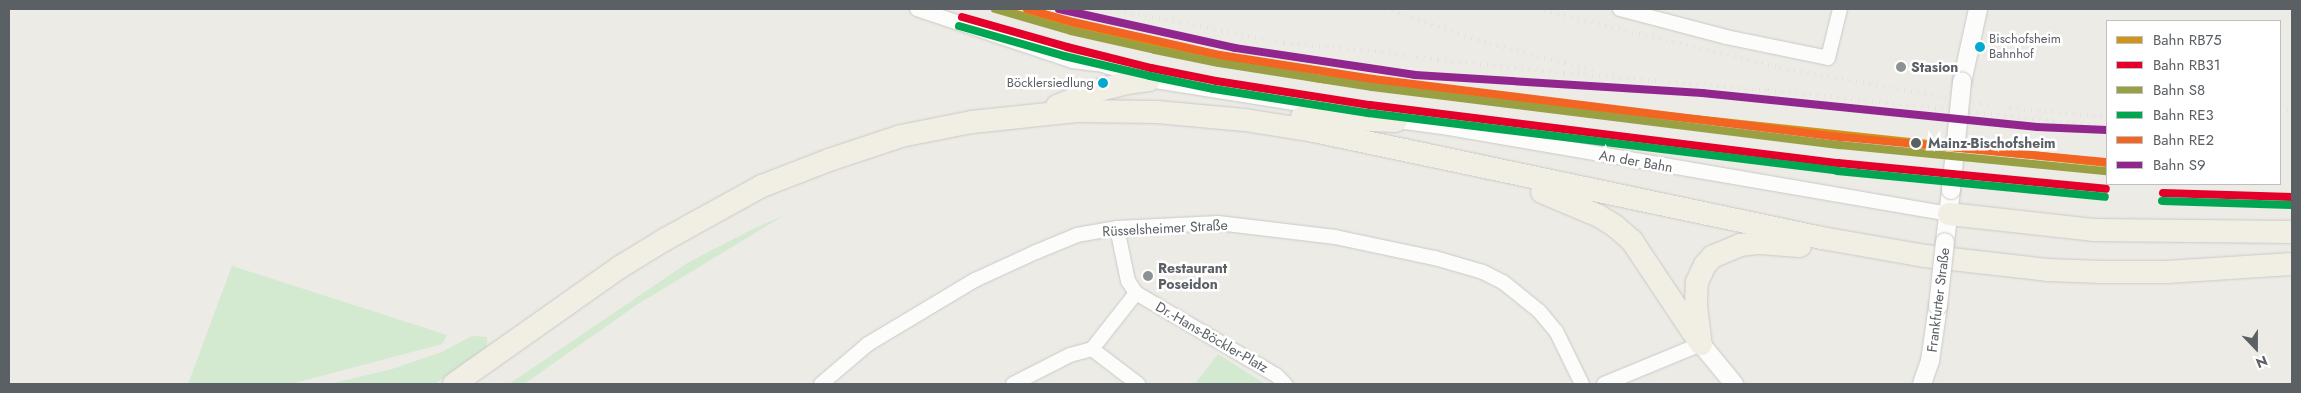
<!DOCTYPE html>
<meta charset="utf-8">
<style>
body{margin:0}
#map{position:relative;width:2301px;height:393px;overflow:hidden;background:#ecebe6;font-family:Jost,sans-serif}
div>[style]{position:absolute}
.green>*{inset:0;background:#d3e9d0}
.roads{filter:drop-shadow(0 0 1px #c9c9c8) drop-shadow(0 0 1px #c9c9c8)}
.minor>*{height:14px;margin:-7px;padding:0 7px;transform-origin:7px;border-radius:7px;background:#fcfcfb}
.tertiary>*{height:18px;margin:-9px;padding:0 9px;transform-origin:9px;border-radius:9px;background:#fcfcfb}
.trunk>*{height:22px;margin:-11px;padding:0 11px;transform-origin:11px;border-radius:11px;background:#f1eee4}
.rail>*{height:4px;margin-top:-2px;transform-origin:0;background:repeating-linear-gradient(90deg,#e3e2e3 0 1px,transparent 0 7px)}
.bridges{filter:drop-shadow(0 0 1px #c9c9c8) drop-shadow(0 0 1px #c9c9c8)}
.tertiary-bridge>*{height:18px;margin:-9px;padding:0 9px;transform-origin:9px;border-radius:9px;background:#fcfcfb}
.rail-1>*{height:8px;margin:-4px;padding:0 4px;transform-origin:4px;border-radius:4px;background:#d09419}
.rail-2>*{height:8px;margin:-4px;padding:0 4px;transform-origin:4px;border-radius:4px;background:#e4002b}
.rail-3>*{height:8px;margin:-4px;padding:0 4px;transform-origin:4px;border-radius:4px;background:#99a044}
.rail-4>*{height:8px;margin:-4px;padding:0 4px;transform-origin:4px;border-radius:4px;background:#00a651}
.rail-5>*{height:8px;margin:-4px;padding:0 4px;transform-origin:4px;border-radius:4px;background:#f26522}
.rail-6>*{height:8px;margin:-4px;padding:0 4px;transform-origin:4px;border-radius:4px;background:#91268f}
.dots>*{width:14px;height:14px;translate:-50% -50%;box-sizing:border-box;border:2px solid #fff;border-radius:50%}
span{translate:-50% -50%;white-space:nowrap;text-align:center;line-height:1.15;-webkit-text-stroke:5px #fff;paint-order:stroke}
.bus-label{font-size:13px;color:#5b6065}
.left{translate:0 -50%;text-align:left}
.right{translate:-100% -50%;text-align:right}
.poi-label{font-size:14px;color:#5b6065;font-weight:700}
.stop-label{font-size:14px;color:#5b6065;font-weight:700}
.street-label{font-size:14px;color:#5b6065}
.frame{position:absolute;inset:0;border:10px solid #5b6065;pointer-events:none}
.legend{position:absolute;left:2106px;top:20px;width:175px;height:165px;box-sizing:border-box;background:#fff;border:1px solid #bdbfc1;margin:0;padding:6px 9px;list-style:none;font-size:15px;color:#5b6065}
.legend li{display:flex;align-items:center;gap:10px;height:25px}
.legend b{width:25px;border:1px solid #bdbfc1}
.north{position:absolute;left:2231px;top:323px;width:50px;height:50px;-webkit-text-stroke:4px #fff;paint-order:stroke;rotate:158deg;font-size:14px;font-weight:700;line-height:20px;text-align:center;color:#5b6065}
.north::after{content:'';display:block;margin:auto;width:18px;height:22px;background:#5b6065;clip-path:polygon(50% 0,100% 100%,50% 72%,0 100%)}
</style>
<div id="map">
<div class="green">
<i style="clip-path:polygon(783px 216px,638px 304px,524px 384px,509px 384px,689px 262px,753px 229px)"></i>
<i style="clip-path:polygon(232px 266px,447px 335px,442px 344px,291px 384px,188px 384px)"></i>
<i style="clip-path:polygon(472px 336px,487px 337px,487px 348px,435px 384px,330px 384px,392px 369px,442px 352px)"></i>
<i style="clip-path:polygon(1218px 354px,1265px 384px,1195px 384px)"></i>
</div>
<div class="roads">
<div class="minor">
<i style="left:917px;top:9px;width:163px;rotate:18.5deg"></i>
<i style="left:1072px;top:61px;width:31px;rotate:7deg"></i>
<i style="left:1103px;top:65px;width:48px;rotate:18.1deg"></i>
<i style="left:1149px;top:80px;width:183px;rotate:9.1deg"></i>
<i style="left:1620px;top:9px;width:110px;rotate:14.8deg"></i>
<i style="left:1726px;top:37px;width:104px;rotate:11.6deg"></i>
<i style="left:1828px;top:58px;width:50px;rotate:-76.2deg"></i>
<i style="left:1390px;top:120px;width:60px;rotate:7.7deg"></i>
<i style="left:1449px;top:128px;width:507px;rotate:9.76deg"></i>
<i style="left:1117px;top:228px;width:54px;rotate:78.3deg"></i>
<i style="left:1128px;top:281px;width:14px;rotate:56deg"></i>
<i style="left:1136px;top:293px;width:162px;rotate:30.4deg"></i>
<i style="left:1276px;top:375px;width:13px;rotate:45deg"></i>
<i style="left:1092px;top:349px;width:71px;rotate:-51.8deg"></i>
<i style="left:1092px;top:349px;width:58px;rotate:37.3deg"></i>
<i style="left:821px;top:384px;width:62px;rotate:-40.4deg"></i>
<i style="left:868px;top:344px;width:125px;rotate:-30.9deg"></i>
<i style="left:975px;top:280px;width:67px;rotate:-24.7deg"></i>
<i style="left:1036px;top:252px;width:44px;rotate:-22.5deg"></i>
<i style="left:1077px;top:235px;width:41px;rotate:-9.9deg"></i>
<i style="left:1117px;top:228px;width:101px;rotate:-2.8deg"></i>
<i style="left:1218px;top:223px;width:118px;rotate:6.8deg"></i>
<i style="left:1335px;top:237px;width:102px;rotate:11.9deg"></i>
<i style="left:1435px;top:258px;width:50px;rotate:16.3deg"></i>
<i style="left:1483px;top:272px;width:22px;rotate:27deg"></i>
<i style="left:1503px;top:282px;width:46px;rotate:38.9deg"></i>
<i style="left:1539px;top:311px;width:26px;rotate:50deg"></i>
<i style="left:1556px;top:331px;width:59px;rotate:63.9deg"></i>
<i style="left:1013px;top:384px;width:64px;rotate:-27deg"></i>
<i style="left:1070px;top:355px;width:23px;rotate:-15deg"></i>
<i style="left:1604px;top:384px;width:105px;rotate:-22.4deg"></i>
</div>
<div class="tertiary">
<i style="left:1962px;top:82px;width:75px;rotate:-77.6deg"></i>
<i style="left:1945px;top:242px;width:52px;rotate:-83.4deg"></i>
<i style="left:1701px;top:344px;width:52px;rotate:50.5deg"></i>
<i style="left:1922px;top:384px;width:24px;rotate:-71deg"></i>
<i style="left:1930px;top:361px;width:56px;rotate:-81.7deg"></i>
</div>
<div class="trunk">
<i style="left:1057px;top:106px;width:41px;rotate:-21.5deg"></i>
<i style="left:1095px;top:91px;width:32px;rotate:-14deg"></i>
<i style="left:1126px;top:83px;width:23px;rotate:-7deg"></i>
<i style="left:1302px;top:117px;width:94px;rotate:2.4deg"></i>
<i style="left:1542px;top:192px;width:62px;rotate:22.8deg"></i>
<i style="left:1599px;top:216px;width:19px;rotate:32deg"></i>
<i style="left:1615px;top:226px;width:23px;rotate:41deg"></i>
<i style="left:1632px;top:241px;width:124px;rotate:56.2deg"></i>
<i style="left:1949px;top:214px;width:145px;rotate:6.3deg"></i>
<i style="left:2093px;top:230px;width:199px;rotate:0.6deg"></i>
<i style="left:1700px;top:338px;width:33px;rotate:-97deg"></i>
<i style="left:1696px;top:305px;width:23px;rotate:-88deg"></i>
<i style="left:1697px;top:282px;width:19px;rotate:-65deg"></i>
<i style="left:1705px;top:265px;width:11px;rotate:-49deg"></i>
<i style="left:1712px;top:257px;width:30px;rotate:-23deg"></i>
<i style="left:1740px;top:245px;width:20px;rotate:-6deg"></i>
<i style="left:1760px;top:243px;width:40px;rotate:4.3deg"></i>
<i style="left:454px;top:384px;width:203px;rotate:-35.2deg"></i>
<i style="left:620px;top:267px;width:52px;rotate:-31.5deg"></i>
<i style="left:664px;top:240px;width:112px;rotate:-28.9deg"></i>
<i style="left:762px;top:186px;width:72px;rotate:-21.2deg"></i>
<i style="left:829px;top:160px;width:76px;rotate:-18.4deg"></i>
<i style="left:901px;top:136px;width:72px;rotate:-11.2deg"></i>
<i style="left:972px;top:122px;width:105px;rotate:-6deg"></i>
<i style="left:1076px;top:111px;width:81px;rotate:0.7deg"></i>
<i style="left:1157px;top:112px;width:88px;rotate:5.2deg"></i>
<i style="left:1245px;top:120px;width:65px;rotate:8.9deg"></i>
<i style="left:1309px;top:130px;width:524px;rotate:11.89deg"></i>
<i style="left:1822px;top:238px;width:105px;rotate:9.9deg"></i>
<i style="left:1925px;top:256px;width:123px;rotate:6.5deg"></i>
<i style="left:2047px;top:270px;width:54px;rotate:2.1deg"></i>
<i style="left:2101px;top:272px;width:66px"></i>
<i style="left:2167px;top:272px;width:125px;rotate:-3.7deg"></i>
</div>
</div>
<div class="rail">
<i style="left:1111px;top:9px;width:176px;rotate:11.1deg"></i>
<i style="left:1284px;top:43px;width:91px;rotate:5deg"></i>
<i style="left:1375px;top:51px;width:64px;rotate:8.1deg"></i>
<i style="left:1438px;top:60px;width:127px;rotate:5.9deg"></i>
<i style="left:1564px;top:73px;width:205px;rotate:4.8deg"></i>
<i style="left:1768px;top:90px;width:341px;rotate:6.2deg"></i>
<i style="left:1385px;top:9px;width:111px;rotate:18.4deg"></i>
<i style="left:1490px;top:44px;width:109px;rotate:14.3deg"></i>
<i style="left:1537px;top:9px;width:250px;rotate:13.6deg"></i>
<i style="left:1780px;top:68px;width:216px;rotate:10.1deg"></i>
<i style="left:2010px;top:108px;width:97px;rotate:5.3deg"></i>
<i style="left:2280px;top:110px;width:12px;rotate:-5deg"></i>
</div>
<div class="bridges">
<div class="tertiary-bridge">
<i style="left:1951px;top:190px;width:109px;rotate:-84.2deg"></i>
<i style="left:1938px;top:306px;width:64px;rotate:-83.8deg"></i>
</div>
</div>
<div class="rail-1">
<i style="left:998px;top:9px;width:98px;rotate:14.7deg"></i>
<i style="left:1093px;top:34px;width:232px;rotate:11.2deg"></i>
<i style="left:1321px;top:79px;width:790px;rotate:6.1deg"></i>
</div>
<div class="rail-2">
<i style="left:962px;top:17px;width:109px;rotate:15.9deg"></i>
<i style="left:1067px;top:47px;width:87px;rotate:14deg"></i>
<i style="left:1151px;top:68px;width:66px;rotate:11.3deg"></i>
<i style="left:1216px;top:81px;width:156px;rotate:8.9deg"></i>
<i style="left:1370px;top:105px;width:472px;rotate:7.1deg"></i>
<i style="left:1838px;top:163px;width:269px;rotate:5.5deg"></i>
<i style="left:2163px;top:193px;width:129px;rotate:1.8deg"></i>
</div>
<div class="rail-3">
<i style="left:995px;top:9px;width:79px;rotate:16.1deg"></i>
<i style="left:1071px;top:31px;width:86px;rotate:12.7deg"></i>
<i style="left:1155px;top:50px;width:65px;rotate:11.5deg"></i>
<i style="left:1219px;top:63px;width:155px;rotate:8.9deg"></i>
<i style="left:1372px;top:87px;width:472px;rotate:7.1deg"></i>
<i style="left:1840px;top:145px;width:268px;rotate:5.6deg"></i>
</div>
<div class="rail-4">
<i style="left:959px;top:26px;width:109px;rotate:15.9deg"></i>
<i style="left:1064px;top:56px;width:88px;rotate:13.1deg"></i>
<i style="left:1150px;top:76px;width:65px;rotate:11.5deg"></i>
<i style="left:1214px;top:89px;width:156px;rotate:8.9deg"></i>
<i style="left:1368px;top:113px;width:473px;rotate:7deg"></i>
<i style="left:1837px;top:171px;width:269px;rotate:5.5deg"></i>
<i style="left:2162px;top:201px;width:129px;rotate:1.8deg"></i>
</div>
<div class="rail-5">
<i style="left:1027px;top:9px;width:48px;rotate:15.8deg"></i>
<i style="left:1073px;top:22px;width:151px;rotate:12.7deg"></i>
<i style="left:1220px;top:55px;width:155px;rotate:8.9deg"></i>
<i style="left:1373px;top:79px;width:472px;rotate:7.1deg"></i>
<i style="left:1841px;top:137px;width:267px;rotate:5.4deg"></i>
</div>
<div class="rail-6">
<i style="left:1059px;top:9px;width:180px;rotate:12.5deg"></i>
<i style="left:1235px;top:48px;width:182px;rotate:8.5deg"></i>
<i style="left:1415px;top:75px;width:288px;rotate:3.6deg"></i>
<i style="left:1702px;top:93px;width:337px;rotate:5.8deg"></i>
<i style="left:2037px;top:127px;width:70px;rotate:2.5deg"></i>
</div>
<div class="dots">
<i style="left:1980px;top:47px;background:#00a9ce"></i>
<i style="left:1901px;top:67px;background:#8e9192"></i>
<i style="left:1103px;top:83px;background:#00a9ce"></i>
<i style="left:1916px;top:143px;background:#5b6065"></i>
<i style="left:1148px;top:276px;background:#8e9192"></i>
</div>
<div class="bus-label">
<span class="left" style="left:1989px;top:47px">Bischofsheim<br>Bahnhof</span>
<span class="right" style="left:1094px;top:83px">Böcklersiedlung</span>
</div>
<div class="poi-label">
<span class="left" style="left:1911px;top:67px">Stasion</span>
<span class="left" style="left:1158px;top:276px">Restaurant<br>Poseidon</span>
</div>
<div class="stop-label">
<span class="left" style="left:1928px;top:143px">Mainz-Bischofsheim</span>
</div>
<div class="street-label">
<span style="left:1636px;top:161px;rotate:10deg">An der Bahn</span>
<span style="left:1165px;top:228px;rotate:-3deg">Rüsselsheimer Straße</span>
<span style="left:1938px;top:300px;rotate:-83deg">Frankfurter Straße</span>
<span style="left:1212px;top:337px;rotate:30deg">Dr.-Hans-Böckler-Platz</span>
</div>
<div class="frame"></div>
<ul class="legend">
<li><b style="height:6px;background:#d09419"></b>Bahn RB75</li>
<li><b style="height:6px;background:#e4002b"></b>Bahn RB31</li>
<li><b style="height:6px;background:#99a044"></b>Bahn S8</li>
<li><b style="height:6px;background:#00a651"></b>Bahn RE3</li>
<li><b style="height:6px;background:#f26522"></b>Bahn RE2</li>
<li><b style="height:6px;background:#91268f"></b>Bahn S9</li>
</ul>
<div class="north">N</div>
</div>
